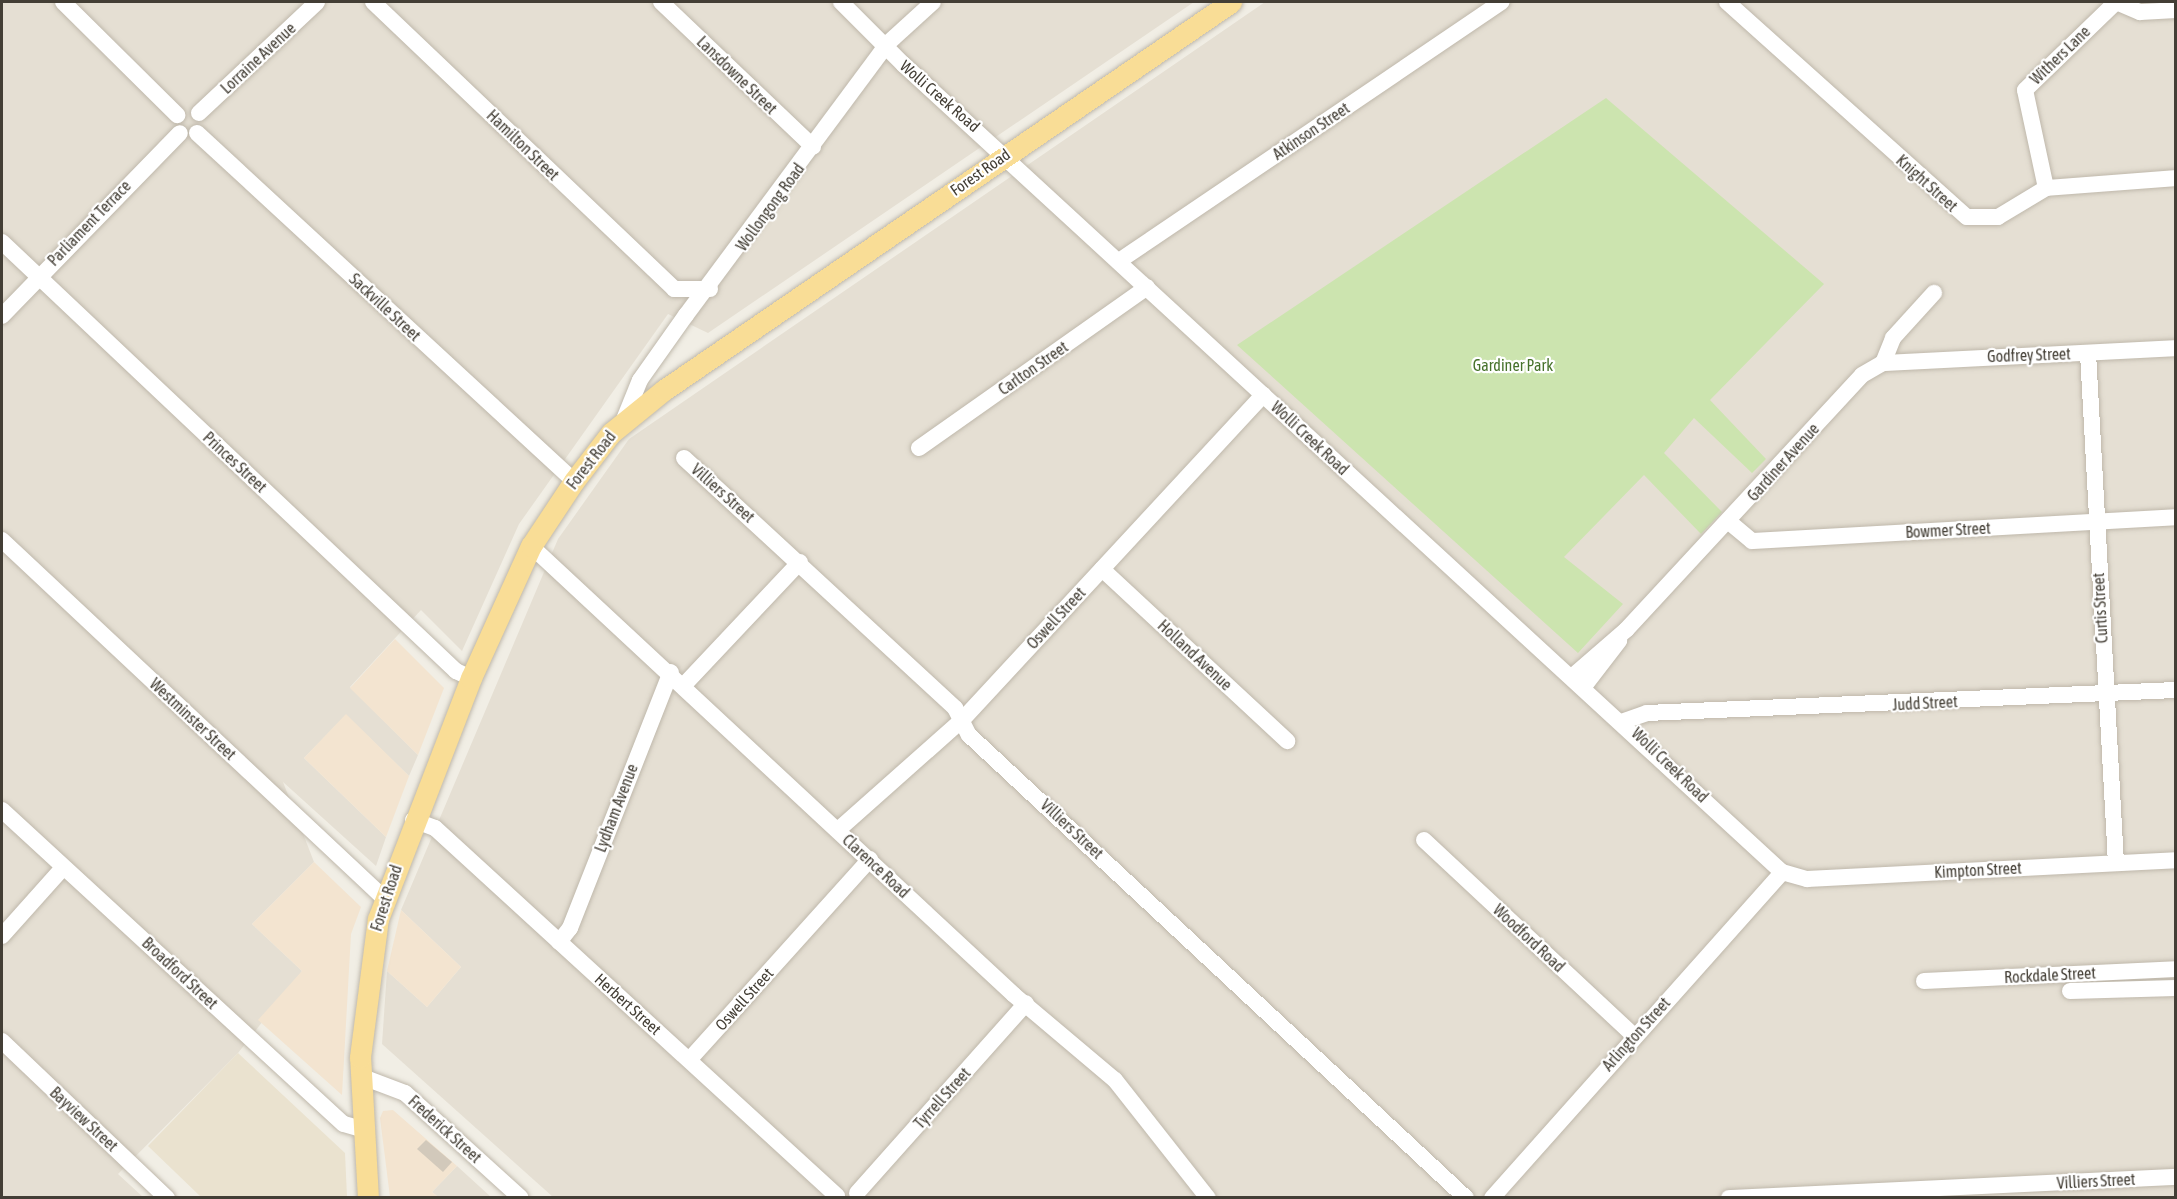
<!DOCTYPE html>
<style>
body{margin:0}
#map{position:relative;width:2177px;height:1199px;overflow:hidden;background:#f1eee5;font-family:"Asap Condensed",sans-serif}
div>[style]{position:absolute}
.residential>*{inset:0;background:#e5dfd3}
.commercial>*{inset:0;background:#f3e4d0}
.education>*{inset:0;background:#eae2cf}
.green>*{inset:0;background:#cce4af}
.building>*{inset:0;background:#d2c9bb}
.roads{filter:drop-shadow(0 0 2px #bfb8ab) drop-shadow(0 0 2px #bfb8ab)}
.minor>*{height:16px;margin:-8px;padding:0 8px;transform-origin:8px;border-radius:8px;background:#fff}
.major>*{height:21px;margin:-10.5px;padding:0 10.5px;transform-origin:10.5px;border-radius:10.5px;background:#f9dd96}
span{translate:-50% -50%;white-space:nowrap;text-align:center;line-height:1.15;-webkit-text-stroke:4.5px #fff;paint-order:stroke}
.street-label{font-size:16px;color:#433e35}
.park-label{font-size:16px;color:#46722b}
.frame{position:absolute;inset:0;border:3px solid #433e35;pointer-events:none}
</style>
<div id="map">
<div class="residential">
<i style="clip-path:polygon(2px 2px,1194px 2px,708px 333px,668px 314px,519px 524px,462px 651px,421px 610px,350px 687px,418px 755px,409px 776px,346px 715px,304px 758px,386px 837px,376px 866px,283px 782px,314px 862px,252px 924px,302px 971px,238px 1053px,118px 1174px,143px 1197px,2px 1198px)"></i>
<i style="clip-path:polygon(1265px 2px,2175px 2px,2175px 1197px,553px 1197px,382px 1044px,387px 971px,427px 1007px,461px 967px,401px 910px,558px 539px,629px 439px)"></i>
<i style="clip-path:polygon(457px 1166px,491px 1197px,438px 1197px,432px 1192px)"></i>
</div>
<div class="commercial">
<i style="clip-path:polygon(395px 639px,444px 688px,418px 755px,350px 688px)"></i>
<i style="clip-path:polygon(346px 714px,409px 776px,386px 837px,304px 758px)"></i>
<i style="clip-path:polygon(314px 862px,361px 907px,351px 934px,342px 1095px,258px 1020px,302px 971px,252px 924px)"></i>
<i style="clip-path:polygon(401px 910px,461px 967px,427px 1007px,387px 971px)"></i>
<i style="clip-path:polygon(393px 1110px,457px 1166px,432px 1192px,438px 1197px,390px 1197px,380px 1118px,383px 1111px)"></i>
</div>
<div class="education">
<i style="clip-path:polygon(238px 1053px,345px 1153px,347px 1197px,201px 1197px,148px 1146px)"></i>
</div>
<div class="green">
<i style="clip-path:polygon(1606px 98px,1824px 284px,1710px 400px,1766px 459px,1752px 473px,1694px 418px,1664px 453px,1722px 512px,1701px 534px,1644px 475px,1564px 557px,1623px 604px,1578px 653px,1237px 345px)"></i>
</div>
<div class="building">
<i style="clip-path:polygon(426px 1140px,452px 1162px,443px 1172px,417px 1149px)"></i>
</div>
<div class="roads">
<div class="minor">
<i style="left:63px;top:2px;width:161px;rotate:44.7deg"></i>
<i style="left:373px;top:2px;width:416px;rotate:43.6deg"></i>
<i style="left:674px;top:289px;width:36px"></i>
<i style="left:661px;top:2px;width:210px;rotate:43.6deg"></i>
<i style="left:841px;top:2px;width:88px;rotate:45deg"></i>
<i style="left:903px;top:64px;width:1194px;rotate:42.59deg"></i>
<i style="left:1782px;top:872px;width:26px;rotate:16deg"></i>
<i style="left:1807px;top:879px;width:369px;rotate:-2.9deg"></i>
<i style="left:1727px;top:2px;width:322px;rotate:41.9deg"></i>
<i style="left:1967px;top:217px;width:31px"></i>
<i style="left:1998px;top:217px;width:56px;rotate:-31.1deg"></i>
<i style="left:2046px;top:188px;width:130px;rotate:-4.4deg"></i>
<i style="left:2116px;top:2px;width:26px;rotate:23deg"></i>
<i style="left:2140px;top:12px;width:36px;rotate:-3deg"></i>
<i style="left:199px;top:113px;width:162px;rotate:-43.2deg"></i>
<i style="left:197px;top:133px;width:513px;rotate:42.71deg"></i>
<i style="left:2046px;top:188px;width:100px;rotate:-102.1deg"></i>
<i style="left:2025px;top:90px;width:127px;rotate:-44deg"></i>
<i style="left:2px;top:242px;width:625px;rotate:43.38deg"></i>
<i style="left:456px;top:671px;width:17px;rotate:25deg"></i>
<i style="left:1119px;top:261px;width:462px;rotate:-34.1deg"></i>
<i style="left:2px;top:316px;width:255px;rotate:-45.8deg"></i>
<i style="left:2088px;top:353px;width:511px;rotate:86.86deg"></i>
<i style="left:1883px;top:363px;width:293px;rotate:-2.9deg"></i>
<i style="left:623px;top:422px;width:45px;rotate:-68deg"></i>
<i style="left:640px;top:380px;width:80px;rotate:-54.7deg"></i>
<i style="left:686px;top:315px;width:337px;rotate:-53.4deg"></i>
<i style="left:887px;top:44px;width:62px;rotate:-42.4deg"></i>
<i style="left:919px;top:448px;width:279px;rotate:-35.2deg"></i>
<i style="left:684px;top:458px;width:369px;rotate:42.7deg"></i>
<i style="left:955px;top:708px;width:30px;rotate:63deg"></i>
<i style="left:969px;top:735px;width:679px;rotate:42.97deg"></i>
<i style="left:1728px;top:521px;width:31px;rotate:40deg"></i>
<i style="left:1752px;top:541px;width:425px;rotate:-3.2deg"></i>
<i style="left:2px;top:540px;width:525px;rotate:43.15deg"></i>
<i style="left:531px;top:546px;width:659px;rotate:42.91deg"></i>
<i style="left:1014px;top:995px;width:132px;rotate:40.1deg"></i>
<i style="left:1115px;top:1080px;width:150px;rotate:51.8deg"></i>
<i style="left:1102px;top:569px;width:253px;rotate:42.9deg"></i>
<i style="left:1574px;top:675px;width:69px;rotate:-40.9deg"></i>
<i style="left:1626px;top:630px;width:347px;rotate:-47.2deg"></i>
<i style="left:1862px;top:375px;width:24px;rotate:-30deg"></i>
<i style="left:1883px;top:363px;width:27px;rotate:-68deg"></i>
<i style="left:1893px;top:338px;width:61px;rotate:-47.7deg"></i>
<i style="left:684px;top:685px;width:169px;rotate:-46.7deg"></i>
<i style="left:1585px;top:685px;width:56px;rotate:-52.3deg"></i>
<i style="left:1624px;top:721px;width:24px;rotate:-19deg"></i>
<i style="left:1647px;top:713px;width:529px;rotate:-2.49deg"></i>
<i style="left:2px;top:810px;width:464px;rotate:42.6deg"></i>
<i style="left:344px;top:1124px;width:19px;rotate:16deg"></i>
<i style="left:413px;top:820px;width:23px;rotate:20deg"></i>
<i style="left:435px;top:828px;width:545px;rotate:42.47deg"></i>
<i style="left:838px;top:830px;width:167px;rotate:-41.6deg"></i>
<i style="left:963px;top:719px;width:442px;rotate:-47.2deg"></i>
<i style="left:1424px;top:840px;width:287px;rotate:43deg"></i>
<i style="left:2px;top:936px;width:90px;rotate:-48.2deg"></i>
<i style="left:559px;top:942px;width:18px;rotate:-52deg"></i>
<i style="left:570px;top:928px;width:275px;rotate:-68.5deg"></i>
<i style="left:1924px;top:981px;width:252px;rotate:-2.7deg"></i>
<i style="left:2070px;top:991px;width:106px;rotate:-1.6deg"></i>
<i style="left:2px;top:1041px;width:228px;rotate:43.6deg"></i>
<i style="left:690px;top:1059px;width:269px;rotate:-48deg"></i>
<i style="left:360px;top:1076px;width:48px;rotate:20.7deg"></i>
<i style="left:405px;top:1093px;width:156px;rotate:42.2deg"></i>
<i style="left:857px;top:1193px;width:254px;rotate:-48.3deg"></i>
<i style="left:1492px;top:1198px;width:436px;rotate:-48.3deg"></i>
<i style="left:1729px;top:1198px;width:447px;rotate:-2.7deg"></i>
</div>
<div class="major">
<i style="left:368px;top:1198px;width:141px;rotate:-93.2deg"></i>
<i style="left:360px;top:1057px;width:139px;rotate:-82.6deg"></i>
<i style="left:378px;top:919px;width:258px;rotate:-68.9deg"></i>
<i style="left:471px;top:678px;width:145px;rotate:-65.6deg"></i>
<i style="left:531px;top:546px;width:78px;rotate:-56.5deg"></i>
<i style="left:574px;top:481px;width:61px;rotate:-52.4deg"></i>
<i style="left:611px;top:433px;width:68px;rotate:-39.1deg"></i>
<i style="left:664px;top:390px;width:687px;rotate:-34.38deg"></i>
</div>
</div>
<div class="street-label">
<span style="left:2060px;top:55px;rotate:-44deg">Withers Lane</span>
<span style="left:258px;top:58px;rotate:-43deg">Lorraine Avenue</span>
<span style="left:737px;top:75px;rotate:44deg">Lansdowne Street</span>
<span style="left:940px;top:96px;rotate:41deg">Wolli Creek Road</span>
<span style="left:1311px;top:131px;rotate:-34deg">Atkinson Street</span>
<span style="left:523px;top:145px;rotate:44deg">Hamilton Street</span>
<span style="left:980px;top:172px;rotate:-35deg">Forest Road</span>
<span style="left:1927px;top:183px;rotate:42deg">Knight Street</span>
<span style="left:770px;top:207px;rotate:-54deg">Wollongong Road</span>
<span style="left:89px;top:223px;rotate:-46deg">Parliament Terrace</span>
<span style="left:385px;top:307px;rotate:43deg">Sackville Street</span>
<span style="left:2029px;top:355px;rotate:-2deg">Godfrey Street</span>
<span style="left:1033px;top:368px;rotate:-35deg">Carlton Street</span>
<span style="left:1310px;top:438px;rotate:43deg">Wolli Creek Road</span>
<span style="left:591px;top:460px;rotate:-52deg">Forest Road</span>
<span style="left:235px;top:462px;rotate:43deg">Princes Street</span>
<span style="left:1783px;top:462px;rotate:-48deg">Gardiner Avenue</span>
<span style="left:723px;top:493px;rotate:42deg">Villiers Street</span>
<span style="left:1948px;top:530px;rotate:-3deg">Bowmer Street</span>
<span style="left:2100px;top:608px;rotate:-93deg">Curtis Street</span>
<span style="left:1056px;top:618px;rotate:-47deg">Oswell Street</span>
<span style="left:1195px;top:655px;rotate:43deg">Holland Avenue</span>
<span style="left:1925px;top:703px;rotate:-3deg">Judd Street</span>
<span style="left:193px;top:719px;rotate:43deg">Westminster Street</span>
<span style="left:1670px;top:765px;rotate:44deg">Wolli Creek Road</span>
<span style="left:616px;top:808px;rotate:-69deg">Lydham Avenue</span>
<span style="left:1072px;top:829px;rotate:43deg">Villiers Street</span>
<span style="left:876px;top:866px;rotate:43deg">Clarence Road</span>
<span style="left:1978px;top:870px;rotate:-3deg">Kimpton Street</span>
<span style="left:386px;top:898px;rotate:-72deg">Forest Road</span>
<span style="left:1529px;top:938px;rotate:43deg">Woodford Road</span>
<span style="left:180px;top:973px;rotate:43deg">Broadford Street</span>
<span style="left:2050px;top:975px;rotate:-3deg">Rockdale Street</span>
<span style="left:744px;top:999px;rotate:-48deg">Oswell Street</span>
<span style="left:628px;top:1004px;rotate:42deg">Herbert Street</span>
<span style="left:1636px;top:1034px;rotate:-48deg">Arlington Street</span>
<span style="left:942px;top:1098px;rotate:-48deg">Tyrrell Street</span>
<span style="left:84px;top:1119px;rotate:43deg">Bayview Street</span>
<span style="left:445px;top:1129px;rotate:42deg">Frederick Street</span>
<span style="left:2096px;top:1181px;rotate:-3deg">Villiers Street</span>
</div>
<div class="park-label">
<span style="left:1513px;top:365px">Gardiner Park</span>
</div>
<div class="frame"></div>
</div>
